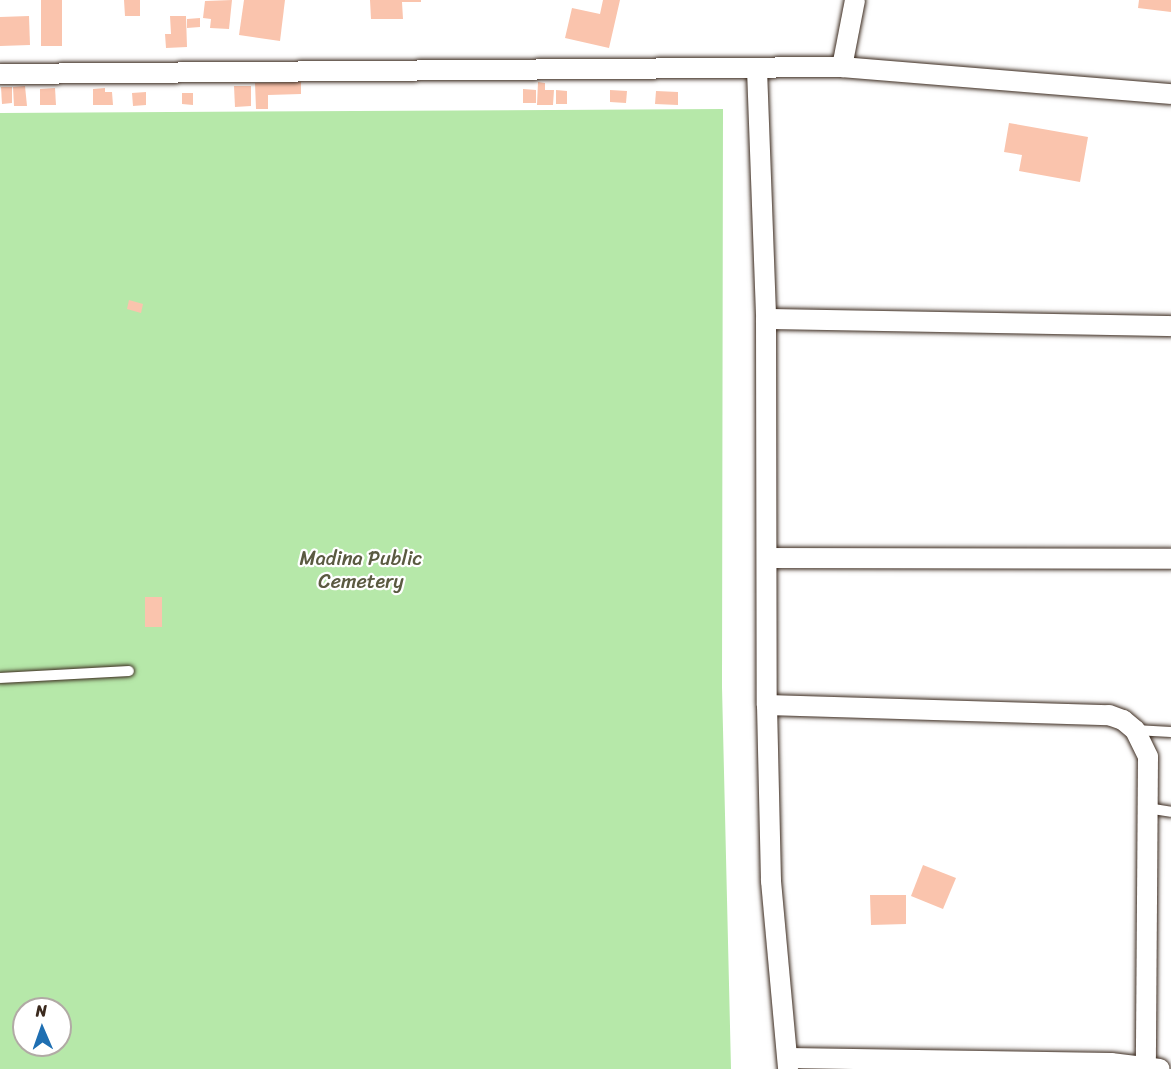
<!DOCTYPE html>
<style>
body{margin:0}
#map{position:relative;width:1171px;height:1069px;overflow:hidden;background:#fff;font-family:Sriracha,sans-serif}
div>[style]{position:absolute}
.green>*{inset:0;background:#b6e8a9}
.building>*{inset:0;background:#fac4ad}
.roads{filter:drop-shadow(0 0 2px #3b2a1e) drop-shadow(0 0 2px #3b2a1e)}
.service>*{height:10px;margin:-5px;padding:0 5px;transform-origin:5px;border-radius:5px;background:#fff}
.minor>*{height:20px;margin:-10px;padding:0 10px;transform-origin:10px;border-radius:10px;background:#fff}
span{translate:-50% -50%;white-space:nowrap;text-align:center;line-height:1.15;-webkit-text-stroke:4.5px #fff;paint-order:stroke}
.park-label{font-size:20px;color:#5a5a41}
.north{position:absolute;left:12px;top:997px;width:60px;height:60px;box-sizing:border-box;background:#fff;border:2px solid #b1aaa5;border-radius:50%;rotate:358deg;font-size:16px;font-weight:700;line-height:24px;text-align:center;color:#3b2a1e}
.north::after{content:'';display:block;margin:auto;width:21px;height:27px;background:#1f6fb2;clip-path:polygon(50% 0,100% 100%,50% 72%,0 100%)}
</style>
<div id="map">
<div class="green">
<i style="clip-path:polygon(evenodd,723px 109px,722px 687px,731px 1069px,0 1069px,0 113px,723px 109px,24px 1009px,60px 1009px,60px 1045px,24px 1045px,24px 1009px)"></i>
</div>
<div class="building">
<i style="clip-path:polygon(41px 0,62px 0,62px 46px,41px 46px)"></i>
<i style="clip-path:polygon(124px 0,140px 0,140px 16px,125px 16px)"></i>
<i style="clip-path:polygon(232px 0,229px 29px,210px 28px,211px 19px,203px 18px,205px 1px)"></i>
<i style="clip-path:polygon(244px 0,285px 0,280px 41px,239px 35px)"></i>
<i style="clip-path:polygon(370px 0,421px 0,421px 2px,402px 2px,403px 19px,371px 19px)"></i>
<i style="clip-path:polygon(603px 0,620px 0,609px 48px,565px 38px,572px 8px,600px 14px)"></i>
<i style="clip-path:polygon(1139px 0,1171px 0,1171px 12px,1138px 8px)"></i>
<i style="clip-path:polygon(29px 16px,30px 45px,0 46px,0 17px)"></i>
<i style="clip-path:polygon(170px 16px,186px 16px,187px 47px,166px 48px,165px 34px,171px 34px)"></i>
<i style="clip-path:polygon(200px 18px,200px 27px,187px 28px,187px 19px)"></i>
<i style="clip-path:polygon(301px 82px,301px 94px,268px 95px,268px 109px,256px 109px,255px 83px)"></i>
<i style="clip-path:polygon(538px 82px,545px 83px,545px 90px,554px 90px,553px 105px,537px 105px)"></i>
<i style="clip-path:polygon(25px 86px,27px 106px,14px 106px,13px 87px)"></i>
<i style="clip-path:polygon(234px 86px,251px 86px,251px 106px,235px 107px)"></i>
<i style="clip-path:polygon(1px 87px,12px 87px,12px 103px,2px 104px)"></i>
<i style="clip-path:polygon(55px 88px,56px 105px,40px 105px,40px 89px)"></i>
<i style="clip-path:polygon(105px 88px,105px 92px,112px 92px,113px 105px,93px 105px,93px 89px)"></i>
<i style="clip-path:polygon(523px 89px,536px 90px,536px 103px,523px 103px)"></i>
<i style="clip-path:polygon(556px 90px,567px 91px,567px 104px,556px 104px)"></i>
<i style="clip-path:polygon(610px 90px,627px 91px,626px 103px,610px 102px)"></i>
<i style="clip-path:polygon(656px 91px,678px 92px,678px 105px,655px 104px)"></i>
<i style="clip-path:polygon(146px 92px,146px 105px,133px 106px,132px 93px)"></i>
<i style="clip-path:polygon(182px 93px,193px 93px,193px 105px,182px 104px)"></i>
<i style="clip-path:polygon(1009px 123px,1088px 137px,1080px 182px,1019px 171px,1022px 155px,1004px 152px)"></i>
<i style="clip-path:polygon(129px 300px,143px 304px,141px 313px,127px 309px)"></i>
<i style="clip-path:polygon(145px 597px,162px 597px,162px 627px,145px 627px)"></i>
<i style="clip-path:polygon(923px 865px,956px 878px,943px 909px,911px 896px)"></i>
<i style="clip-path:polygon(870px 895px,906px 895px,906px 924px,871px 925px)"></i>
</div>
<div class="roads">
<div class="service">
<i style="left:0;top:678px;width:129px;rotate:-3.1deg"></i>
<i style="left:1135px;top:730px;width:36px;rotate:3deg"></i>
<i style="left:1147px;top:808px;width:24px;rotate:9deg"></i>
</div>
<div class="minor">
<i style="left:842px;top:67px;width:68px;rotate:-79deg"></i>
<i style="left:757px;top:69px;width:250px;rotate:87.9deg"></i>
<i style="left:766px;top:319px;width:386px;rotate:89.9deg"></i>
<i style="left:767px;top:705px;width:176px;rotate:88.7deg"></i>
<i style="left:771px;top:881px;width:189px;rotate:84.8deg"></i>
<i style="left:0;top:74px;width:842px;rotate:-0.48deg"></i>
<i style="left:842px;top:67px;width:330px;rotate:4.7deg"></i>
<i style="left:766px;top:319px;width:405px;rotate:1deg"></i>
<i style="left:768px;top:558px;width:403px;rotate:0.1deg"></i>
<i style="left:767px;top:705px;width:342px;rotate:1.7deg"></i>
<i style="left:1109px;top:715px;width:15px;rotate:20deg"></i>
<i style="left:1123px;top:720px;width:16px;rotate:40deg"></i>
<i style="left:1135px;top:730px;width:30px;rotate:64deg"></i>
<i style="left:1148px;top:757px;width:309px;rotate:90.4deg"></i>
<i style="left:789px;top:1058px;width:322px;rotate:0.9deg"></i>
<i style="left:1111px;top:1063px;width:49px;rotate:7deg"></i>
</div>
</div>
<div class="park-label">
<span style="left:361px;top:570px">Madina Public<br>Cemetery</span>
</div>
<div class="north">N</div>
</div>
